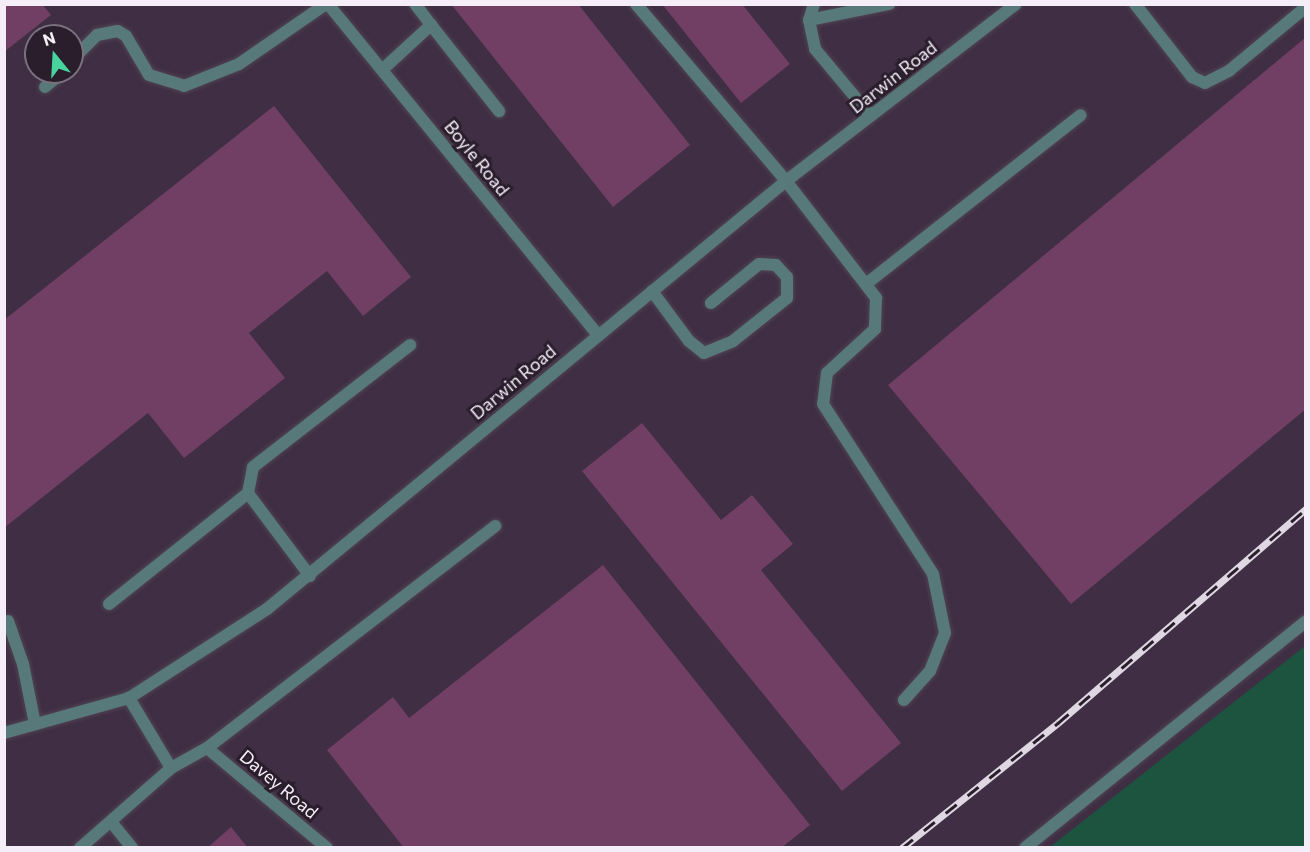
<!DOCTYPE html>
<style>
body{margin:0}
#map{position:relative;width:1310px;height:852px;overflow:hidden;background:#342737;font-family:Commissioner,sans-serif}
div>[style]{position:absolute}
.built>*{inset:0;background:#3f2e44}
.green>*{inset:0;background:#1d543f}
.building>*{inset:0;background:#703f63}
.roads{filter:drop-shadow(0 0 2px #4f4352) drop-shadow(0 0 2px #4f4352)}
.lane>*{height:12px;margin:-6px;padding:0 6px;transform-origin:6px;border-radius:6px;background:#57797a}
.street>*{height:12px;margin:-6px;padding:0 6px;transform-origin:6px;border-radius:6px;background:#57797a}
.rail>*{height:7px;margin-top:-3.5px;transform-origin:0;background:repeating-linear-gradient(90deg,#2a1e2d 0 14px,#dfd7e2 0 28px);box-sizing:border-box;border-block:2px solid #dfd7e2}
span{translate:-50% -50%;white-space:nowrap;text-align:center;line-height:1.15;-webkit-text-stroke:6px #2a1e2d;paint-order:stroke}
.street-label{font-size:18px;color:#f5edf8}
.frame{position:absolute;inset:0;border:6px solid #f5edf8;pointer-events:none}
.north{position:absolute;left:24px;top:24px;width:60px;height:60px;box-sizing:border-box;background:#2a1e2d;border:2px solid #7b717e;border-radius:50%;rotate:342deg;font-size:16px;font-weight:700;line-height:24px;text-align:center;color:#f5edf8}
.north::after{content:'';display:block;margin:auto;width:21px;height:27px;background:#48d49d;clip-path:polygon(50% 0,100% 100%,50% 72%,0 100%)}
</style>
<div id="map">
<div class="built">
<i style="clip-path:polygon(evenodd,5px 5px,1305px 5px,1305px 847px,5px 847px,5px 5px,36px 36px,72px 36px,72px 72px,36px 72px,36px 36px)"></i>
</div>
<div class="green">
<i style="clip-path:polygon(1305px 646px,1305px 847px,1050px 847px)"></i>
</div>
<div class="building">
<i style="clip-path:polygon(4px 4px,42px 4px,51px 15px,4px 52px)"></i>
<i style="clip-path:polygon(451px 4px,578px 4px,690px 145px,613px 207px)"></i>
<i style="clip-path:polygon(662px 4px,742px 4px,790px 64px,741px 103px)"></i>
<i style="clip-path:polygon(1306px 37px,1306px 409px,1071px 604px,888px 385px)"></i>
<i style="clip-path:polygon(274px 106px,411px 277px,363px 316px,327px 271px,249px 333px,285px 378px,184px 458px,148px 413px,4px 528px,4px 320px)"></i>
<i style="clip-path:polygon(642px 423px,721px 520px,752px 495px,793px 544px,761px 570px,901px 743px,842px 791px,582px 471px)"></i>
<i style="clip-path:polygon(603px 565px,810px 825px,781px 848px,404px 848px,327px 750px,393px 697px,409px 718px)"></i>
<i style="clip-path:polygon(231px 827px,248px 848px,207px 848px)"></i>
</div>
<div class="roads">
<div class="lane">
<i style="left:636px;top:4px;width:232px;rotate:49.7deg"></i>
<i style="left:786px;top:181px;width:148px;rotate:52.4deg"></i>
<i style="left:876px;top:298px;width:31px;rotate:92deg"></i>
<i style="left:875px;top:329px;width:65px;rotate:137.5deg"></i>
<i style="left:827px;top:373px;width:31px;rotate:97deg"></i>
<i style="left:823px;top:404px;width:202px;rotate:57.1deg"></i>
<i style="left:933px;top:574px;width:60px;rotate:78.5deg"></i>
<i style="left:945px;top:633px;width:41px;rotate:111.5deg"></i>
<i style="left:930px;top:671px;width:39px;rotate:132deg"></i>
<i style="left:814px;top:4px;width:17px;rotate:107deg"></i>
<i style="left:809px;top:20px;width:30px;rotate:78deg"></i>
<i style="left:815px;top:49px;width:87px;rotate:50.1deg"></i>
<i style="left:1135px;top:4px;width:93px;rotate:52deg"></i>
<i style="left:1192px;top:77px;width:14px;rotate:25deg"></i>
<i style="left:1205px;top:83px;width:28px;rotate:-27deg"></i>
<i style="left:1230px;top:70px;width:99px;rotate:-39.7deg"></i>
<i style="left:809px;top:20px;width:82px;rotate:-11.3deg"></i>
<i style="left:431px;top:25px;width:110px;rotate:51.7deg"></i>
<i style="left:72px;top:60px;width:35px;rotate:-45deg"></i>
<i style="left:97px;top:35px;width:21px;rotate:-11deg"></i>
<i style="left:118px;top:31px;width:9px;rotate:32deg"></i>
<i style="left:126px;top:36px;width:45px;rotate:59.5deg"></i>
<i style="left:149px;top:75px;width:37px;rotate:17deg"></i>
<i style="left:184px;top:86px;width:59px;rotate:-21.8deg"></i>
<i style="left:239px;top:64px;width:106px;rotate:-34.6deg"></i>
<i style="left:382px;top:70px;width:67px;rotate:-42.6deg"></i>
<i style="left:431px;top:25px;width:26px;rotate:-127deg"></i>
<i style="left:45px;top:87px;width:23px;rotate:-40deg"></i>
<i style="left:866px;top:284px;width:273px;rotate:-38.2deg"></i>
<i style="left:652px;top:291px;width:62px;rotate:53.5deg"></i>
<i style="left:689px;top:341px;width:19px;rotate:39deg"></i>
<i style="left:704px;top:353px;width:31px;rotate:-22deg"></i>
<i style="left:733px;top:341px;width:69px;rotate:-38.5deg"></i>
<i style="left:787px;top:298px;width:21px;rotate:-90deg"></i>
<i style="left:787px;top:277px;width:16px;rotate:-133deg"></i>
<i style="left:776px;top:265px;width:17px;rotate:-177deg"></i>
<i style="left:759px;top:264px;width:62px;rotate:140.9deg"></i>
<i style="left:310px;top:576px;width:104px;rotate:-126.8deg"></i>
<i style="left:248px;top:493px;width:26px;rotate:-79deg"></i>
<i style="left:253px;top:467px;width:199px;rotate:-37.8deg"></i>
<i style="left:109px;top:604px;width:178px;rotate:-38.6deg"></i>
<i style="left:8px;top:621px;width:46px;rotate:70.8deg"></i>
<i style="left:23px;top:664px;width:61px;rotate:78.7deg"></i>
<i style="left:112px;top:823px;width:32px;rotate:51deg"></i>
<i style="left:1025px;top:848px;width:361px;rotate:-38.9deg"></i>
</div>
<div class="street">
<i style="left:328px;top:4px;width:427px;rotate:50.8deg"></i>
<i style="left:4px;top:733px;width:130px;rotate:-15.6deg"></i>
<i style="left:129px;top:698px;width:164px;rotate:-32.8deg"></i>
<i style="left:267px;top:609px;width:673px;rotate:-39.51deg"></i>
<i style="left:786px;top:181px;width:290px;rotate:-37.6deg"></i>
<i style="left:207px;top:748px;width:156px;rotate:39.8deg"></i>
<i style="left:171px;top:768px;width:41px;rotate:-29.1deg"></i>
<i style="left:207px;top:748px;width:364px;rotate:-37.6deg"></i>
<i style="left:80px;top:848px;width:121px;rotate:-41.3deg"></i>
<i style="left:171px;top:768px;width:82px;rotate:-121deg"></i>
</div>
</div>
<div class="rail">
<i style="left:902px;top:848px;width:200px;rotate:-38.7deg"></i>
<i style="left:1058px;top:723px;width:328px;rotate:-40.8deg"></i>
</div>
<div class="street-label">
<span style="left:893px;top:77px;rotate:-38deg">Darwin Road</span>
<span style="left:477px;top:158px;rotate:51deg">Boyle Road</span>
<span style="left:513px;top:382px;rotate:-40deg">Darwin Road</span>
<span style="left:279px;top:784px;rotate:40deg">Davey Road</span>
</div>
<div class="frame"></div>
<div class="north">N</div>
</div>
